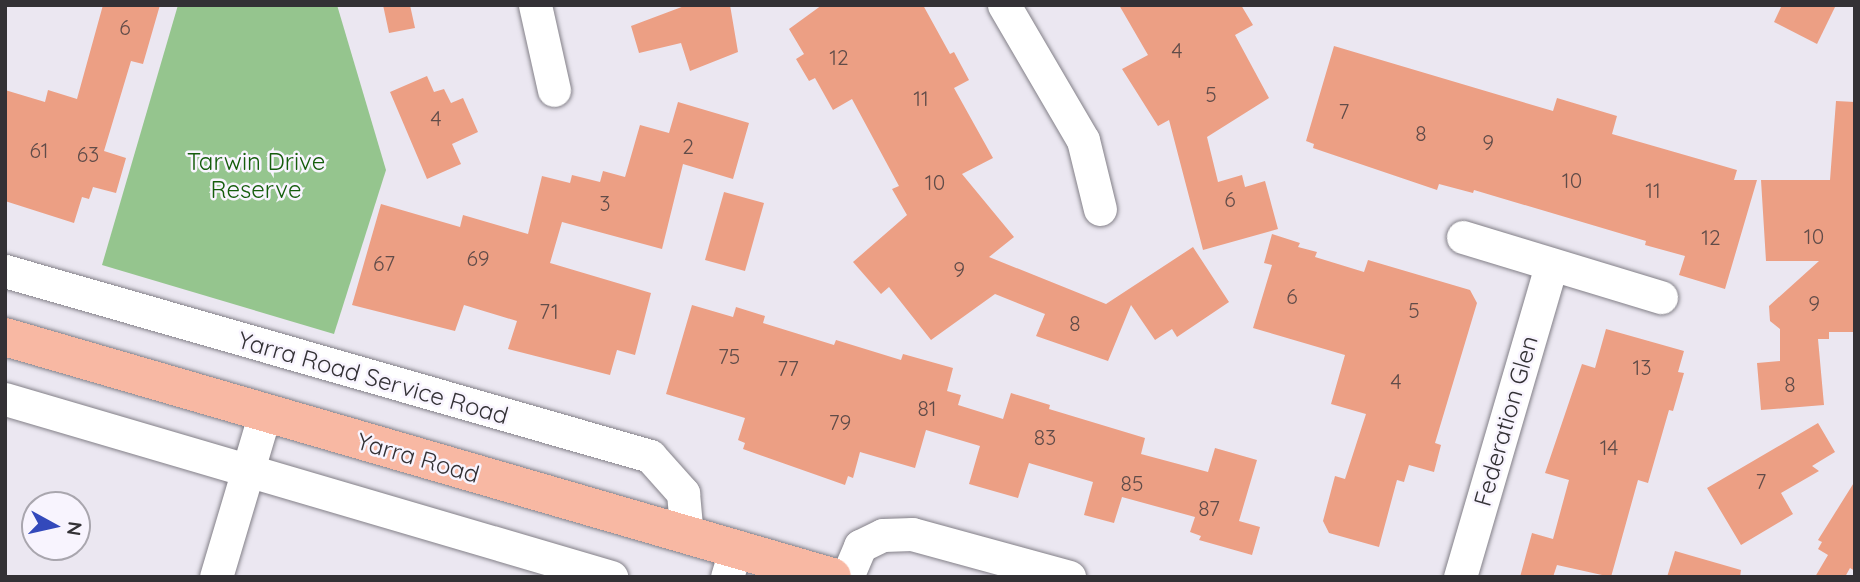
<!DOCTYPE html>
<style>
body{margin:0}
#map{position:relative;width:1860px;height:582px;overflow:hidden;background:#ebe7f1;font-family:Quicksand,sans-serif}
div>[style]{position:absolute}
.green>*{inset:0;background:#95c58e}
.building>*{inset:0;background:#ec9f84}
.roads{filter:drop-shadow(0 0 2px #838088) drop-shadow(0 0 2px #838088)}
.minor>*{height:33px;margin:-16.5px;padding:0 16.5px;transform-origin:16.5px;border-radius:16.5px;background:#fff}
.major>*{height:38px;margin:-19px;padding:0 19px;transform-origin:19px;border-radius:19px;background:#f8b8a3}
span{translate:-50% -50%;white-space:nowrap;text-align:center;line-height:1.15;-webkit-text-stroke:5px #f8f4fe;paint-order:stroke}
.number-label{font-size:21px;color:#614c49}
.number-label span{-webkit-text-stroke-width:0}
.park-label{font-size:24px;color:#155d0c}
.street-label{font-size:24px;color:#333135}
.frame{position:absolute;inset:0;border:7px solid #333135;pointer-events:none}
.north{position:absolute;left:21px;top:491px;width:70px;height:70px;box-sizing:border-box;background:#f8f4fe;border:2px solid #a9a6ae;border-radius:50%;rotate:98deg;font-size:19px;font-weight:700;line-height:28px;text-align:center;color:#333135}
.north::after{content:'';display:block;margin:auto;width:24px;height:32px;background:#3349bb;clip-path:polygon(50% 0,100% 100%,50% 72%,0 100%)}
</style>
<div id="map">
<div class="green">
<i style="clip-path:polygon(178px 5px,337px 5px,386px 170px,334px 334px,102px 265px)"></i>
</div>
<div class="building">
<i style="clip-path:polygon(103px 5px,160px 5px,143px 64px,131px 61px,104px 151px,126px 158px,116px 193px,93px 187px,89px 199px,82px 197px,74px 223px,5px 201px,5px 90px,45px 102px,48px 90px,77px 99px)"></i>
<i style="clip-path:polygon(383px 5px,410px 5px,415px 28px,389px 33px)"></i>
<i style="clip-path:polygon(687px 5px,730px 5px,738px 52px,690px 71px,681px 43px,639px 53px,631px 26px)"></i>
<i style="clip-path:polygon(822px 5px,923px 5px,950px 54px,954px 52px,969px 80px,954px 88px,993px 158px,962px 174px,1014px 237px,989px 257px,1106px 304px,1193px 247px,1229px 302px,1177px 337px,1172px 329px,1155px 340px,1131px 305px,1108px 361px,1036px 336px,1045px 314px,995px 294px,931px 340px,889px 287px,881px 294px,853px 262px,907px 215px,892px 189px,899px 186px,852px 99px,833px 110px,815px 78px,809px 81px,796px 59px,804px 54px,789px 29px)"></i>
<i style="clip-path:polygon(1119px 5px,1241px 5px,1253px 25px,1235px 35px,1269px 98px,1207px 137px,1218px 182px,1242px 175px,1245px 187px,1265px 181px,1278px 229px,1203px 250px,1169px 120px,1158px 126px,1122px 69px,1148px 55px)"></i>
<i style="clip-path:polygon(1782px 5px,1836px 5px,1817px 44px,1774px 22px)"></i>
<i style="clip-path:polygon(1334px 46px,1553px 111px,1557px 98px,1617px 116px,1612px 134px,1737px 170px,1734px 180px,1757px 180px,1725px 289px,1679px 275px,1685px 256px,1645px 245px,1646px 241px,1474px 190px,1473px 193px,1439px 184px,1437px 190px,1313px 148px,1314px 144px,1306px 141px)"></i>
<i style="clip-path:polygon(427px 76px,434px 92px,444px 89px,451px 103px,463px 98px,478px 132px,452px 144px,461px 164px,427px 179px,390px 92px)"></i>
<i style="clip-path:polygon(1836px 101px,1855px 102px,1855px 332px,1829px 332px,1829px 339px,1818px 339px,1824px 405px,1761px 410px,1757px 363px,1780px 361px,1780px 329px,1770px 321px,1769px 306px,1819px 261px,1766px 261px,1761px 180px,1830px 180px)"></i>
<i style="clip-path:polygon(678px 102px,749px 123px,733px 179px,683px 164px,662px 249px,562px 222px,550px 263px,651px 293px,635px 355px,617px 350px,610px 375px,508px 349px,517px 321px,464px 305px,455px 331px,352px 305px,381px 204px,460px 227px,463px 215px,528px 234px,542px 176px,570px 183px,572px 175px,600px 182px,603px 171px,625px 177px,640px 125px,669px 133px)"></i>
<i style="clip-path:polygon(724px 192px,764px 203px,745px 271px,705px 260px)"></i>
<i style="clip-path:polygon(1272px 234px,1300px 243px,1298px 247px,1317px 252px,1315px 257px,1364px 272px,1368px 260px,1470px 290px,1477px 303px,1435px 443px,1441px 445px,1434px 472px,1409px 465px,1404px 482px,1397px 480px,1379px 547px,1329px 533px,1323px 521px,1335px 476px,1345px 479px,1366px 414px,1331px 404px,1345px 355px,1253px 328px,1272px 265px,1264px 263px)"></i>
<i style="clip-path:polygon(692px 305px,733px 317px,736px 307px,765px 316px,763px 323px,834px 345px,836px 340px,901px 360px,903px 354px,953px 368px,947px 391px,961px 395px,958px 405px,1003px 419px,1011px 393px,1050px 405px,1049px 409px,1145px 438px,1141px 454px,1208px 472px,1215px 448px,1257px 460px,1239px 521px,1260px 527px,1252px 555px,1199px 540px,1201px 536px,1190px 532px,1195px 517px,1122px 497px,1114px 523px,1084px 515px,1093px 482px,1029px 463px,1018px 498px,969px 484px,980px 446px,926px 430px,915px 468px,860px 452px,853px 478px,848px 476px,845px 485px,743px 449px,745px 443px,738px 440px,745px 418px,666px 394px)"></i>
<i style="clip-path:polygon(1606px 329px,1684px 351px,1678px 372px,1684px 373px,1673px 411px,1669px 410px,1648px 483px,1638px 480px,1611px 577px,1557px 565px,1553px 577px,1520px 577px,1532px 533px,1553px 539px,1569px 480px,1545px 473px,1582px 364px,1595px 368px)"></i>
<i style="clip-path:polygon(1818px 423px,1835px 452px,1812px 466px,1819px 471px,1781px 493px,1793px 514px,1741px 545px,1707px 488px)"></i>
<i style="clip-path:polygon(1855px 481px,1855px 571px,1850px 568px,1845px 577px,1815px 577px,1828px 555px,1818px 549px,1822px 542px,1818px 540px)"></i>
<i style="clip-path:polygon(1675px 551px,1741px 570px,1740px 577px,1667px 577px)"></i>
</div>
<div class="roads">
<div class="minor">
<i style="left:535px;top:5px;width:87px;rotate:77.4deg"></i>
<i style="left:1004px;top:5px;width:156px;rotate:59.7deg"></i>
<i style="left:1083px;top:140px;width:71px;rotate:76.2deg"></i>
<i style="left:1463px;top:237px;width:207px;rotate:16.9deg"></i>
<i style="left:5px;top:271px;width:671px;rotate:16deg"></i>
<i style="left:650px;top:456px;width:50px;rotate:48.3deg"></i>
<i style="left:683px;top:493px;width:44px;rotate:84.8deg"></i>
<i style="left:5px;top:399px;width:632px;rotate:16.37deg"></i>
<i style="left:216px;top:577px;width:171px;rotate:-73.4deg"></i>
<i style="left:727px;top:577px;width:27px;rotate:-73deg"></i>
<i style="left:847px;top:577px;width:34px;rotate:-67deg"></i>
<i style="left:860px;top:546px;width:25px;rotate:-26deg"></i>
<i style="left:883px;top:535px;width:29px;rotate:-2deg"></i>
<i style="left:912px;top:534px;width:163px;rotate:15.3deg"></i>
<i style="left:1460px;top:577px;width:325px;rotate:-73.7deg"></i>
</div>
<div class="major">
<i style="left:5px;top:337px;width:861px;rotate:16.18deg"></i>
</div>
</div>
<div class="number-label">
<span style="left:125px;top:27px">6</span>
<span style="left:1177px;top:50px">4</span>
<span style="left:839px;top:57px">12</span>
<span style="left:1211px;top:94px">5</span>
<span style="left:921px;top:98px">11</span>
<span style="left:1344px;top:111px">7</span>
<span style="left:436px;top:118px">4</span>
<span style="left:1421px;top:133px">8</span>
<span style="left:1488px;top:142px">9</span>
<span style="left:688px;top:146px">2</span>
<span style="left:39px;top:150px">61</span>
<span style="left:88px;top:154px">63</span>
<span style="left:1572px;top:180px">10</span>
<span style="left:935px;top:182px">10</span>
<span style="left:1653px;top:190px">11</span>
<span style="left:1230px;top:199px">6</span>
<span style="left:605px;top:203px">3</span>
<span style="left:1814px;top:236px">10</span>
<span style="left:1711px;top:237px">12</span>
<span style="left:478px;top:258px">69</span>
<span style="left:384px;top:263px">67</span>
<span style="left:959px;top:269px">9</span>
<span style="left:1292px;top:296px">6</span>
<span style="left:1814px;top:303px">9</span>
<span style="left:1414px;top:310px">5</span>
<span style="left:549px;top:311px">71</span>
<span style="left:1075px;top:323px">8</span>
<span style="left:729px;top:356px">75</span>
<span style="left:1642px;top:367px">13</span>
<span style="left:788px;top:368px">77</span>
<span style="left:1396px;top:381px">4</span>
<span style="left:1790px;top:384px">8</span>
<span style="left:927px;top:408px">81</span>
<span style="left:840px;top:422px">79</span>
<span style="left:1045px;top:437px">83</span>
<span style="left:1609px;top:447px">14</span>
<span style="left:1761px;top:481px">7</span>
<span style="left:1132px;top:483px">85</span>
<span style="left:1209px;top:508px">87</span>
</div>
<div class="park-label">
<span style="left:256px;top:176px">Tarwin Drive<br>Reserve</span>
</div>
<div class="street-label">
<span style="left:373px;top:378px;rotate:16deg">Yarra Road Service Road</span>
<span style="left:1506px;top:421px;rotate:-74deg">Federation Glen</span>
<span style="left:418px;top:458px;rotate:16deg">Yarra Road</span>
</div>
<div class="frame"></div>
<div class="north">N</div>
</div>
